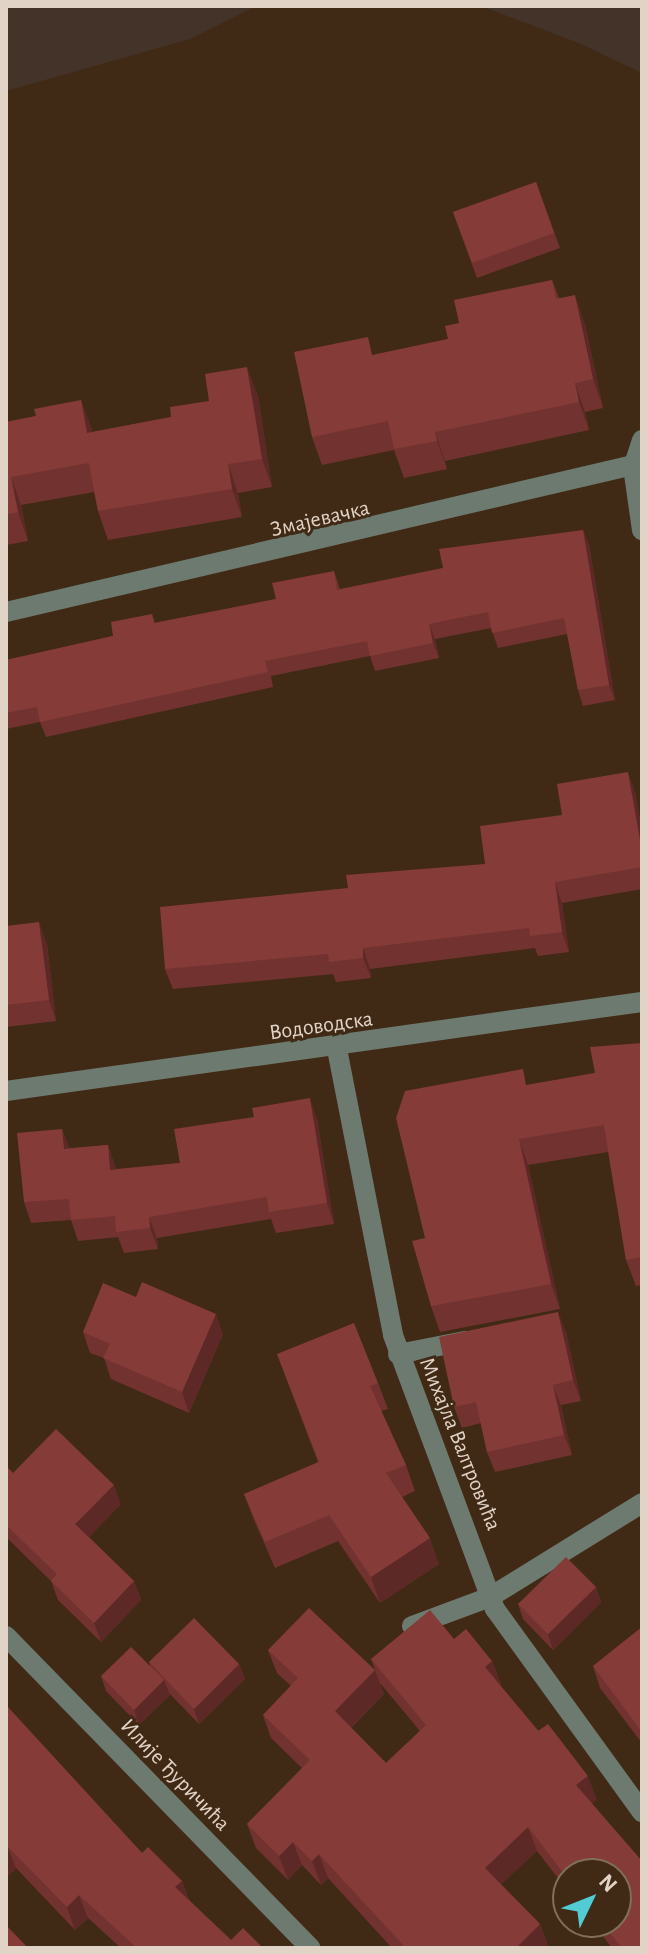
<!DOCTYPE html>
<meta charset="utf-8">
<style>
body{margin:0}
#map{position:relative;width:648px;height:1954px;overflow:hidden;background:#402a15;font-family:"Alegreya Sans",sans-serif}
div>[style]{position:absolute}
.industrial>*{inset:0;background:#433328}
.minor>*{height:20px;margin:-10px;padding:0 10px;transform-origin:10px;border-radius:10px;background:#6d7a70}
.wall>*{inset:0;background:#723330}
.shaded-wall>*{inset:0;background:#5d2927}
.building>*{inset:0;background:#853b38}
span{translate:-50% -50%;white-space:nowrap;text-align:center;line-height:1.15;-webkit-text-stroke:6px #402a15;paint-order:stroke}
.street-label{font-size:22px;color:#e2d3c7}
.frame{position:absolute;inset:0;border:8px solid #e2d3c7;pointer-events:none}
.north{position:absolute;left:552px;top:1858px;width:80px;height:80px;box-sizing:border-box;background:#402a15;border:2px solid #816e5c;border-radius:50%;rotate:47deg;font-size:22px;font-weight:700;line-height:32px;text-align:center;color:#e2d3c7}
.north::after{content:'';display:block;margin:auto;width:28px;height:36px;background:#51ccd4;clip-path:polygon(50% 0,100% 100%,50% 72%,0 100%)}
</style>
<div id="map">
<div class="industrial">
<i style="clip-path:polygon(6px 6px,256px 6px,190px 39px,6px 91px)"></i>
<i style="clip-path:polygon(481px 6px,642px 6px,642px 73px,581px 44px)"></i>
</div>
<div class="minor">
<i style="left:642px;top:440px;width:28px;rotate:108deg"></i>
<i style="left:633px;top:467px;width:64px;rotate:81.9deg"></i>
<i style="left:6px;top:612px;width:653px;rotate:-13.19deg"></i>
<i style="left:337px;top:1049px;width:291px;rotate:78.9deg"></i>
<i style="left:393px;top:1335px;width:292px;rotate:69.6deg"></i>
<i style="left:495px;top:1609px;width:251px;rotate:54.1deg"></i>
<i style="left:6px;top:1091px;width:642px;rotate:-7.97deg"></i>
<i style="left:398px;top:1354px;width:68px;rotate:-11deg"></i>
<i style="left:412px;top:1626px;width:83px;rotate:-20.4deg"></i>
<i style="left:490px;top:1597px;width:179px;rotate:-31.7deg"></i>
<i style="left:6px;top:1636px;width:436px;rotate:45.7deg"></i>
</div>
<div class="wall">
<i style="clip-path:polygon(536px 182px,560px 248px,477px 278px,453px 212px)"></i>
<i style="clip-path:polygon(552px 280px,559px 298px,585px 324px,603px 408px,585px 412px,589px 430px,445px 461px,447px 469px,404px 478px,394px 450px,322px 465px,312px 437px,375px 355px,448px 339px,459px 323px)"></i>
<i style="clip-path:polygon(258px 396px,272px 487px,238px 493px,242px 517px,108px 540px,98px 511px,94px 492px,21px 505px,28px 541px,6px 545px,6px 422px,36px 416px,81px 400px,92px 432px,171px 417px)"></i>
<i style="clip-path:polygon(583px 530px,589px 545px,615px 700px,583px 706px,578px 690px,567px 634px,498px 648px,491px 628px,435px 639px,439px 658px,375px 671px,370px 656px,271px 676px,273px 687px,46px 737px,40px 722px,6px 729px,6px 660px,113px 636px,152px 614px,155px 623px,276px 599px,334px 571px,340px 589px,443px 568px)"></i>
<i style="clip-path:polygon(635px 792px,642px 831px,642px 889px,562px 903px,569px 952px,538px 956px,535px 948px,370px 969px,371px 978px,336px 982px,333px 974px,173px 989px,165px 969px,348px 888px,485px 864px,562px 815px)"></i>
<i style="clip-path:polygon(6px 926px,47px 944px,56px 1021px,6px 1027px)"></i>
<i style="clip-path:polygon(642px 1043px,642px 1285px,636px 1286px,626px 1260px,608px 1152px,528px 1165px,560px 1309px,440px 1332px,431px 1306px,425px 1238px,529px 1085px,595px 1073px)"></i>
<i style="clip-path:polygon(317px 1119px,334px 1224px,276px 1233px,271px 1219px,157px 1238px,158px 1249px,124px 1253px,118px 1237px,78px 1241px,71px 1220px,31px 1223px,24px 1202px,62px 1129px,69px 1148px,108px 1145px,116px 1169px,180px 1163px)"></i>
<i style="clip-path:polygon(83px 1332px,223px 1334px,189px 1413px,111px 1379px,104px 1358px,90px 1353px)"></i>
<i style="clip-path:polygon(566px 1332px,581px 1401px,561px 1405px,572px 1455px,495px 1472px,487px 1452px,481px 1423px,462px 1428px,454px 1407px)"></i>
<i style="clip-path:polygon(277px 1354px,378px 1383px,388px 1409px,381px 1411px,406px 1465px,415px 1491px,402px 1497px,439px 1564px,380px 1603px,338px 1541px,275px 1568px,254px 1520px,244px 1494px,318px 1462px)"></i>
<i style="clip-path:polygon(6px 1466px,13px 1473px,121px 1504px,89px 1537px,134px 1581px,141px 1600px,101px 1642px,58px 1600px,51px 1581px,6px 1537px)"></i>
<i style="clip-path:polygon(596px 1587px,601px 1602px,553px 1650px,523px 1619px,518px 1604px)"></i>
<i style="clip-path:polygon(642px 1627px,642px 1743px,600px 1688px,593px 1666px)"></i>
<i style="clip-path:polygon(evenodd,454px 1639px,492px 1661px,501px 1685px,500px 1685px,597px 1800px,592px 1803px,642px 1948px,612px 1948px,592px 1922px,616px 1922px,568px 1874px,568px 1891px,537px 1851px,501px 1884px,540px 1924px,549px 1948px,392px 1948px,328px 1878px,321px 1885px,302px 1865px,288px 1880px,256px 1848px,247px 1824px,302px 1768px,271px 1738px,263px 1715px,291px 1686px,277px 1673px,268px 1650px,375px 1670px,371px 1659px,454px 1639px,380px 1683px,420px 1731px,386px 1763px,351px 1728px,384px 1694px,380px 1683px)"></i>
<i style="clip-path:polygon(149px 1662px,239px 1664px,245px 1679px,199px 1724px,168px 1692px,170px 1695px,139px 1725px,106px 1691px,101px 1676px,150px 1666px)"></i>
<i style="clip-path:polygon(6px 1705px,142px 1853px,182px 1881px,189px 1900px,231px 1940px,263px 1948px,121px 1948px,88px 1918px,75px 1930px,16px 1868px,6px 1878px)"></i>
</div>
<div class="shaded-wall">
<i style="clip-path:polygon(575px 295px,585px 324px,603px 408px,593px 379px)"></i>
<i style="clip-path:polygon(247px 367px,258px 396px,272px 487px,262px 459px)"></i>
<i style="clip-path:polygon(575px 383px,585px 412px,589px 430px,579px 402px)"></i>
<i style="clip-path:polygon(81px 400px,92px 429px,98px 461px,87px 433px)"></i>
<i style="clip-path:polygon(435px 432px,445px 461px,447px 469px,437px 441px)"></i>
<i style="clip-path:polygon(228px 464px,238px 493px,242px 517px,232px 489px)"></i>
<i style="clip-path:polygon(11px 477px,21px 505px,28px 541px,18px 512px)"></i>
<i style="clip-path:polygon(583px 530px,589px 545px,615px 700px,609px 685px)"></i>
<i style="clip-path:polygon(429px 624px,435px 639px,439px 658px,433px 643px)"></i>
<i style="clip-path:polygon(628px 772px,635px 792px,642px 831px,642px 852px)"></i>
<i style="clip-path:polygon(555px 882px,562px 903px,569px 952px,562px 932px)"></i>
<i style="clip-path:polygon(39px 922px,47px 944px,56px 1021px,49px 1000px)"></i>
<i style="clip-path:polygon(363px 948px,370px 969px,371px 978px,363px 958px)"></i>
<i style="clip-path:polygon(310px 1098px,317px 1119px,334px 1224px,327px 1203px)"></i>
<i style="clip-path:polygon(62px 1129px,70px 1149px,64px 1149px)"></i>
<i style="clip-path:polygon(519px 1139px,528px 1165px,560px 1309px,551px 1284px)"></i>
<i style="clip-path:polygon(108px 1145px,115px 1166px,118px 1190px,110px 1170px)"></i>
<i style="clip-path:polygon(149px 1217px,157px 1238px,158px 1249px,150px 1228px)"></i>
<i style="clip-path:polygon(558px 1312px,566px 1332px,581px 1401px,573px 1380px)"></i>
<i style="clip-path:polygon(216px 1314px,223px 1334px,189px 1413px,182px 1392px)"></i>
<i style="clip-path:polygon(553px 1385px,561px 1405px,572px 1455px,564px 1435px)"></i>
<i style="clip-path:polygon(114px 1485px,121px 1504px,82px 1544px,75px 1524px)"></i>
<i style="clip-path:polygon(430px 1538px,439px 1564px,380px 1603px,371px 1577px)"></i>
<i style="clip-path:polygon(134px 1581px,141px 1600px,101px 1642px,94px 1623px)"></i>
<i style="clip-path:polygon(596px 1587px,601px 1602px,553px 1650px,548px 1634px)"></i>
<i style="clip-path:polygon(492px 1661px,501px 1685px,494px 1691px,485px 1667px)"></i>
<i style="clip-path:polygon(239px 1664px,245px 1679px,199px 1724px,194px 1709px)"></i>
<i style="clip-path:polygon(375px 1670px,384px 1694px,343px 1735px,335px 1711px)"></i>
<i style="clip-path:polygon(164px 1680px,170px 1695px,139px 1725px,134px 1710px)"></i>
<i style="clip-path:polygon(588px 1776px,597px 1800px,585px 1809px,576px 1785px)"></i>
<i style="clip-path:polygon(528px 1827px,537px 1851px,493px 1892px,485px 1868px)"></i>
<i style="clip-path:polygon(293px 1842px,302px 1865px,288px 1880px,279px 1856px)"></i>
<i style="clip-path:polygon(7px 1846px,16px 1868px,6px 1878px,6px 1847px)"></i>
<i style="clip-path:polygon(319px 1854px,328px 1878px,321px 1885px,312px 1861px)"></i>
<i style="clip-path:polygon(182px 1881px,190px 1903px,175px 1887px)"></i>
<i style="clip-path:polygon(79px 1895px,88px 1918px,75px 1930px,67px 1907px)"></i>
<i style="clip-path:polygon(540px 1924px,549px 1948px,516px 1948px)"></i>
</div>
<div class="building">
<i style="clip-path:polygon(536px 182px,554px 233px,472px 263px,453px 212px)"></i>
<i style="clip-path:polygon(552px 280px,556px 299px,575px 295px,593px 379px,575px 383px,579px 402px,435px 432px,437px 441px,394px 449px,388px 421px,312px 437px,294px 352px,368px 337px,372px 355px,448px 339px,445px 326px,459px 323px,454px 300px)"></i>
<i style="clip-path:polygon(247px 367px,262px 459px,228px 464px,232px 489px,98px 511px,89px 463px,11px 477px,18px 512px,6px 515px,6px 422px,36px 416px,34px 409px,81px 400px,87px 433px,171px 417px,170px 407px,209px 401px,205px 374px)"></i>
<i style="clip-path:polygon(583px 530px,609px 685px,578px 690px,564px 618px,492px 633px,488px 612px,429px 624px,433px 643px,370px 656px,367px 641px,265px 661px,268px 672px,40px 722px,37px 707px,6px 713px,6px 660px,113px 636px,111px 622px,152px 614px,154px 623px,276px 599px,272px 583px,334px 571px,337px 590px,443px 568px,439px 549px)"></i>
<i style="clip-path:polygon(628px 772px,642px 852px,642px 867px,555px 882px,562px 932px,530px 936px,529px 928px,363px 948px,363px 958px,329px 962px,328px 954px,165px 969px,160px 907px,348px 888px,346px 875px,485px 864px,480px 826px,562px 815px,557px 784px)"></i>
<i style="clip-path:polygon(39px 922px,49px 1000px,6px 1005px,6px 926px)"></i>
<i style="clip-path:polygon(642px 1043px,642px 1257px,626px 1260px,604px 1125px,519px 1139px,551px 1284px,431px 1306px,412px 1241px,425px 1238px,396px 1118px,405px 1091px,523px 1069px,526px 1085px,595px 1073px,590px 1047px)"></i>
<i style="clip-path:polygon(310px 1098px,327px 1203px,269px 1212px,267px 1197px,149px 1217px,150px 1228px,116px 1232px,115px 1216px,71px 1220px,69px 1199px,24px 1202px,17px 1133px,62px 1129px,64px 1149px,108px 1145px,110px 1170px,180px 1163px,174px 1129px,254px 1117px,252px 1108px)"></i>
<i style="clip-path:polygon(142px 1282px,216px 1314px,182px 1392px,103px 1358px,110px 1344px,83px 1332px,103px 1283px,136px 1297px)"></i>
<i style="clip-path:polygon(558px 1312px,573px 1380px,553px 1385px,564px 1435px,487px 1452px,476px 1402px,454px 1407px,439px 1337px)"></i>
<i style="clip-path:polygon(354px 1323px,378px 1383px,370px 1386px,406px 1465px,386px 1473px,430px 1538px,371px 1577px,329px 1515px,265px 1542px,244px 1494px,319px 1462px,277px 1354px)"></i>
<i style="clip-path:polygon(56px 1429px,114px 1485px,75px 1524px,134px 1581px,94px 1623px,51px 1581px,57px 1574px,6px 1525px,6px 1466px,13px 1473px)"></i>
<i style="clip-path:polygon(566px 1557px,596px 1587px,548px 1634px,518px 1604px)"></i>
<i style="clip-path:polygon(309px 1608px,375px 1670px,335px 1711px,386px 1763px,426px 1725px,371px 1659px,430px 1610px,454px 1639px,466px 1629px,492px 1661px,485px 1667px,538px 1731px,548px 1724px,588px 1776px,576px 1785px,642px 1861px,642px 1947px,641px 1948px,622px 1948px,601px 1922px,616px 1922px,616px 1874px,568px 1874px,568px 1879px,528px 1827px,485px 1868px,540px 1924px,516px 1948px,406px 1948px,319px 1854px,312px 1861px,293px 1842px,279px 1856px,247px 1824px,310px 1760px,263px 1715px,298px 1678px,268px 1650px)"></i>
<i style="clip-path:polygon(194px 1618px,239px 1664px,194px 1709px,149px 1662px)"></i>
<i style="clip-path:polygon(642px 1627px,642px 1732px,593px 1666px)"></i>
<i style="clip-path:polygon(131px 1647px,164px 1680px,134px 1710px,101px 1676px)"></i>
<i style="clip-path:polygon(6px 1705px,142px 1853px,148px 1847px,182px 1881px,175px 1887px,231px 1940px,243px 1928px,263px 1948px,137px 1948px,79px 1895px,67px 1907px,7px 1846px,6px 1847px)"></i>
<i style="clip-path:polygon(6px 1925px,28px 1948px,6px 1948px)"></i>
</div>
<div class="street-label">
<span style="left:320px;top:519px;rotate:-13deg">Змајевачка</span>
<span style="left:321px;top:1026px;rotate:-8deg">Водоводска</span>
<span style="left:460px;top:1444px;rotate:68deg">Михајла Валтровића</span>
<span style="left:175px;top:1775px;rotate:46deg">Илије Ђуричића</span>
</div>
<div class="frame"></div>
<div class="north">N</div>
</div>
